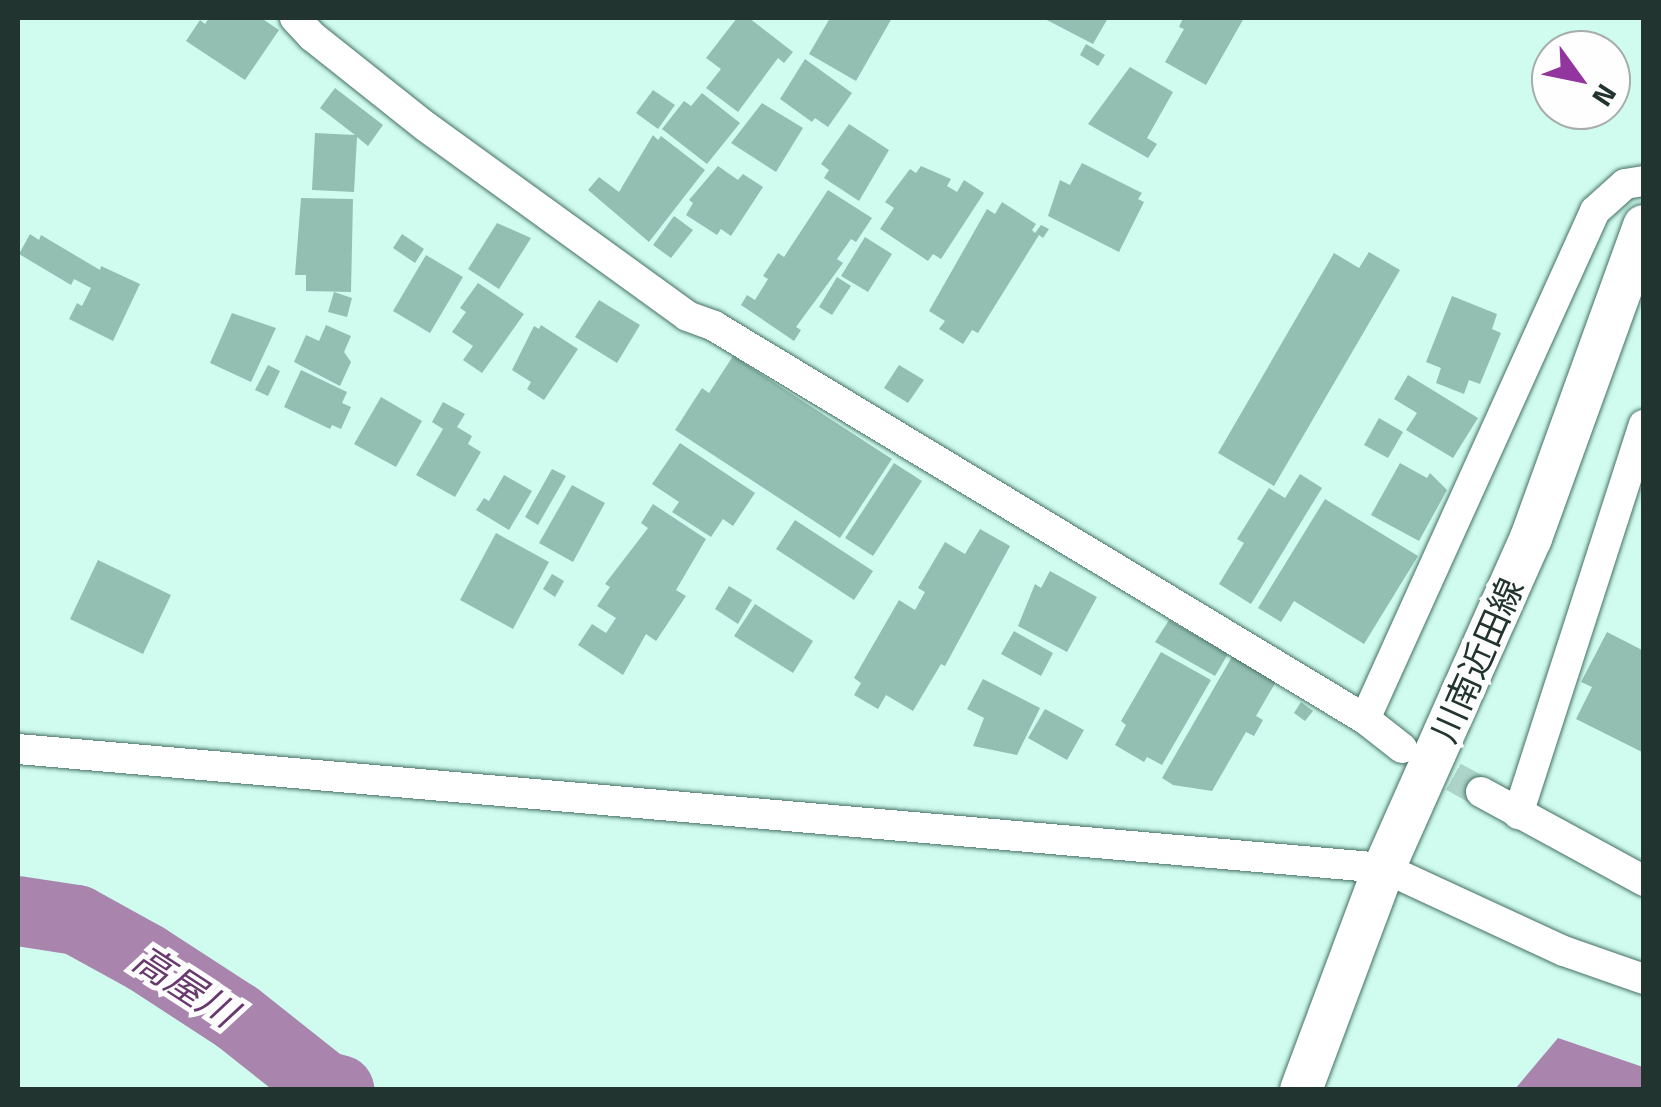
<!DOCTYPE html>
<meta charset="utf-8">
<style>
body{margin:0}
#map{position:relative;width:1661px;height:1107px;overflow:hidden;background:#cffcef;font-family:"Titillium Web","Noto Sans JP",sans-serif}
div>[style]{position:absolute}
.water>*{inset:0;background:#a984ad}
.river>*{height:70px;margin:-35px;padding:0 35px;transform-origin:35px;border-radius:35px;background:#a984ad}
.building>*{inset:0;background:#93bfb3}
.street-tunnel>*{height:30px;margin-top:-15px;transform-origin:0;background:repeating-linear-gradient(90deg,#acd4c9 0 30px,transparent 0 45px)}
.roads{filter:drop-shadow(0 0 2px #466f64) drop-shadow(0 0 2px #466f64)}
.street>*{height:30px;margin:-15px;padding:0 15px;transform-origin:15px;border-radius:15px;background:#fff}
.secondary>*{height:42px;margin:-21px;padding:0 21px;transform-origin:21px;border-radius:21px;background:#fff}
span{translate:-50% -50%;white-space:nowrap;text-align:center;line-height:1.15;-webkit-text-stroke:10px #fefefe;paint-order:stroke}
.street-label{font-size:35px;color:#22342f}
.water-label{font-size:38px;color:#68396e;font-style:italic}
.frame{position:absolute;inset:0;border:20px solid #22342f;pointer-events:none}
.north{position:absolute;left:1531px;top:30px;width:100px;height:100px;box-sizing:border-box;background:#fefefe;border:2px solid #a6adab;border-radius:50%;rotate:123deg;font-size:28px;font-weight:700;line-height:40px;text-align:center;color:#22342f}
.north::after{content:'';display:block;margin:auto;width:35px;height:45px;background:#93359e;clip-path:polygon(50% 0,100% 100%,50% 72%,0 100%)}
</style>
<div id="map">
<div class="water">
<i style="clip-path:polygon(1558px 1038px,1643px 1067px,1643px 1089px,1515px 1089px)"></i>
</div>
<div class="river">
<i style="left:18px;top:911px;width:60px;rotate:8.7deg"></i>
<i style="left:77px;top:920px;width:79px;rotate:28.8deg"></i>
<i style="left:146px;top:958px;width:108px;rotate:33deg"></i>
<i style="left:237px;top:1017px;width:111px;rotate:38.4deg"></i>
<i style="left:324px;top:1086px;width:16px;rotate:15deg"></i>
</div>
<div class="building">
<i style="clip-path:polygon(209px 18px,261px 18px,279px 30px,245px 80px,186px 41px,200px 20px,205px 24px)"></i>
<i style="clip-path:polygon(737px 18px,749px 18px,793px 52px,784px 63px,778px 58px,738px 112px,706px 88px,721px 69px,706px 58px)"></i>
<i style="clip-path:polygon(830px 18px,892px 18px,856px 81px,809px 54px)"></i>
<i style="clip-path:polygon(1043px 18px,1108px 18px,1093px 44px)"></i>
<i style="clip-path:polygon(1183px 18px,1244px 18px,1206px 85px,1165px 62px,1184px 29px,1179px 27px)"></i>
<i style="clip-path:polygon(1086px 44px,1105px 55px,1098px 66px,1080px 55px)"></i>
<i style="clip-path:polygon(805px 59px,852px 93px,828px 127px,815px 118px,812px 122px,780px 99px)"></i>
<i style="clip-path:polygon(1130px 67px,1173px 92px,1147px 138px,1157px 144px,1148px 158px,1088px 124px)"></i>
<i style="clip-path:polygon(335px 88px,383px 125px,368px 146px,357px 137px,354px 192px,312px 190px,315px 133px,355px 135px,320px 108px)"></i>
<i style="clip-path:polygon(653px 90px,675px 105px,658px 129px,636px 113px)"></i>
<i style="clip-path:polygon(702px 93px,740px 123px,707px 164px,662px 129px,684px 101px,691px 106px)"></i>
<i style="clip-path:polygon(762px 103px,803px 128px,776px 172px,731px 143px)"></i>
<i style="clip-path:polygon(849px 124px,889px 150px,859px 201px,824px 178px,829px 170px,821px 164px)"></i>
<i style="clip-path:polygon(653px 135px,658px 140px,661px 136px,705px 170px,649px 242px,588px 190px,599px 177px,619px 192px)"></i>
<i style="clip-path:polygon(1082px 163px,1142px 193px,1138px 199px,1144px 202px,1119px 252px,1048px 216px,1060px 180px,1070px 185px)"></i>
<i style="clip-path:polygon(718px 166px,738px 180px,743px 174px,763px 187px,731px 236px,721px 229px,717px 235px,686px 215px,693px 203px,689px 200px)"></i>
<i style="clip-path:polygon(921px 166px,951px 179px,947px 186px,957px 192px,964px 180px,984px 193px,941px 259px,933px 254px,928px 261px,880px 229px,894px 208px,885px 202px,910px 169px,916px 173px)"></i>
<i style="clip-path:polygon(828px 190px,872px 218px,856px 242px,851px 239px,837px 259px,843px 263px,796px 327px,801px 330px,794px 341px,741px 305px,747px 295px,755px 300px,768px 279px,763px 276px,778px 253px,784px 257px)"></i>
<i style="clip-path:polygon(301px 198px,353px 199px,351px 292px,306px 291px,306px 275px,295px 275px)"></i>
<i style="clip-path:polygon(1002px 202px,1036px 224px,1032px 230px,1035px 233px,1041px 225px,1049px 229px,1043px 238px,1039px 235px,978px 333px,972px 330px,963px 344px,939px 329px,945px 321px,929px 311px,987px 209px,995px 214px)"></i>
<i style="clip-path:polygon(674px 216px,693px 230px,671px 258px,653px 245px)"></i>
<i style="clip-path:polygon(497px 223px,531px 238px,499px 289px,468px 269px)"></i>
<i style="clip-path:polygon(30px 234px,39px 240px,41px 235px,100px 270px,101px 266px,140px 284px,113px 341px,69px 319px,77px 303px,82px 306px,91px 288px,74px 279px,71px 285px,19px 254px)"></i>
<i style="clip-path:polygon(402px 234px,424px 249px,415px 263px,393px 248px)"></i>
<i style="clip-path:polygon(865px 237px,892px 254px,868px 292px,841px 276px)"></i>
<i style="clip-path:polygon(1369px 252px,1400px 270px,1274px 486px,1218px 453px,1334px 253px,1359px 268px)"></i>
<i style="clip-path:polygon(426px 255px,463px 277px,430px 333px,393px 311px)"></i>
<i style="clip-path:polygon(837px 277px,851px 286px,832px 315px,819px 307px)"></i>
<i style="clip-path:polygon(478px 283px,524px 314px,482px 373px,463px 360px,473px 346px,452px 332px,466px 312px,460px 308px)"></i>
<i style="clip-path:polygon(334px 292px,352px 298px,347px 317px,328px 312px)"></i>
<i style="clip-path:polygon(1452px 296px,1497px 314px,1492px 329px,1501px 333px,1480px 384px,1469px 380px,1464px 394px,1436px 383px,1441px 368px,1426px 362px)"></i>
<i style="clip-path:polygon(599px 300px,640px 325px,617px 363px,575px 337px)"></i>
<i style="clip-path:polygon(232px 313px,276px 328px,251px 382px,210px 363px)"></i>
<i style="clip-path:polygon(326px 325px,351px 336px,344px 352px,351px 362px,340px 386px,294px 362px,306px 335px,319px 341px)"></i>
<i style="clip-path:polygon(541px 325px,578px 349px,544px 400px,527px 389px,531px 382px,512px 370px,534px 326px,539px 329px)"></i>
<i style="clip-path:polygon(733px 356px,892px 459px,840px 538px,675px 430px,702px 388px,709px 393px)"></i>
<i style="clip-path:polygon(268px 365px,280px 371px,268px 396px,255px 390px)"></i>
<i style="clip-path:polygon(899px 365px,924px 380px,908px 403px,884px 388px)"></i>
<i style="clip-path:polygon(301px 370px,347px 392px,342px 403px,351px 407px,341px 429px,332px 425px,330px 429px,284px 407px)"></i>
<i style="clip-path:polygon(1408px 375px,1478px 418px,1453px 458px,1406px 430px,1417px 413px,1394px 399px)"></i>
<i style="clip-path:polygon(381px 397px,422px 421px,396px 467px,354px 444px)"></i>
<i style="clip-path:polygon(443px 402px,465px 414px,457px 427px,472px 436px,468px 444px,481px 452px,455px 497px,416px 475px,443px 429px,432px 422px)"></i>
<i style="clip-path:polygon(1379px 418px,1403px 432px,1388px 458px,1364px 445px)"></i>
<i style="clip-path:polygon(680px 443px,755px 493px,733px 526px,723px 519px,711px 537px,672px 512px,679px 502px,652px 484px)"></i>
<i style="clip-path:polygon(894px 463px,922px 481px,873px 556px,845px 538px)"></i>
<i style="clip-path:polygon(1400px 463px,1427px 478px,1430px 473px,1447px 490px,1419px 541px,1371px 515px)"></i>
<i style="clip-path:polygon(552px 469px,566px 476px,538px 525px,525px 517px)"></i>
<i style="clip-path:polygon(1300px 474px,1322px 488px,1251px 604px,1219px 584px,1244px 543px,1237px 539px,1269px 488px,1285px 498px)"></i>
<i style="clip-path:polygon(504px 475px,532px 491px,509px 530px,476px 510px,484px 498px,489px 501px)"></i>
<i style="clip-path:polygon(572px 485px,605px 503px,573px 562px,539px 543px)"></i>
<i style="clip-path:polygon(1325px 499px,1418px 556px,1364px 644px,1294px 601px,1281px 622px,1258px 608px)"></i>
<i style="clip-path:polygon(653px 504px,706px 539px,676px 590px,686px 596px,656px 641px,646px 634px,623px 675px,578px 645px,592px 624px,606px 633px,616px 618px,597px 606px,610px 587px,605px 584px,648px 528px,641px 523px)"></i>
<i style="clip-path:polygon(795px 520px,873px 571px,854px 600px,776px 549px)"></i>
<i style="clip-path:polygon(980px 529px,1010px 546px,945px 666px,941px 664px,913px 711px,886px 695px,878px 709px,854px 695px,861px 683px,854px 678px,899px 600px,915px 610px,925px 592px,918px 588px,945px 542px,965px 554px)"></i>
<i style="clip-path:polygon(496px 533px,549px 562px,513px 629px,460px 600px)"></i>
<i style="clip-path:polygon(98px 560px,171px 595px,143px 654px,70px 619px)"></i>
<i style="clip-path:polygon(1050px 571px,1097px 597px,1067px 652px,1018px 626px,1035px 584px,1041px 588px)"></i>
<i style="clip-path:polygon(552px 574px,564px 581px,555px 597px,543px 589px)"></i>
<i style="clip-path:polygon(729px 586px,752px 600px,738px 624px,715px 609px)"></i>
<i style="clip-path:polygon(755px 604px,813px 641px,793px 673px,734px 636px)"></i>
<i style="clip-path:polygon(1169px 620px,1228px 654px,1215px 676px,1155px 642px)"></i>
<i style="clip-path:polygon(1014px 631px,1053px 653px,1041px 676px,1001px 654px)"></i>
<i style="clip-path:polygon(1607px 632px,1644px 651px,1644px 753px,1576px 719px,1592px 687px,1581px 682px)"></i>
<i style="clip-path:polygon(1161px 652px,1211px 680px,1162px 765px,1147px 757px,1144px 762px,1115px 745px,1126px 725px,1121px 721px)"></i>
<i style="clip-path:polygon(1233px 655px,1277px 680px,1256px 716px,1263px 720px,1254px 736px,1246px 732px,1212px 791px,1173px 785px,1162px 778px)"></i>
<i style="clip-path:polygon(983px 679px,1040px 708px,1017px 755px,973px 746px,984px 718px,967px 709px)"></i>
<i style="clip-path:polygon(1301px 702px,1313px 711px,1305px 721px,1294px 713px)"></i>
<i style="clip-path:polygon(1045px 709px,1084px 730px,1067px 760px,1028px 738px)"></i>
</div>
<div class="street-tunnel">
<i style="left:1414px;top:755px;width:77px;rotate:28.9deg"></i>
</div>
<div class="roads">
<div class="street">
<i style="left:295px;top:18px;width:26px;rotate:47deg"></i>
<i style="left:313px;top:37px;width:143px;rotate:38.5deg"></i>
<i style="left:425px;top:126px;width:324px;rotate:35.9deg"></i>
<i style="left:687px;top:316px;width:29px;rotate:20deg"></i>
<i style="left:714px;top:326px;width:760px;rotate:31.12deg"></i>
<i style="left:1365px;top:719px;width:47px;rotate:38.1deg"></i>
<i style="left:1365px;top:719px;width:558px;rotate:-65.64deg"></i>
<i style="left:1595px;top:211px;width:40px;rotate:-42deg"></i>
<i style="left:1625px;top:184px;width:19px;rotate:-9deg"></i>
<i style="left:18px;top:749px;width:1371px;rotate:4.98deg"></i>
<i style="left:1384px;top:868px;width:198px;rotate:24.8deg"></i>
<i style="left:1564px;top:951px;width:85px;rotate:19.3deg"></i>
<i style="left:1481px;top:792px;width:186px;rotate:28.6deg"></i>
<i style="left:1518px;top:814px;width:409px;rotate:-72.1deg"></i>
</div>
<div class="secondary">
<i style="left:1301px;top:1090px;width:237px;rotate:-69.5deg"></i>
<i style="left:1384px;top:868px;width:361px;rotate:-66deg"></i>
<i style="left:1531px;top:538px;width:332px;rotate:-70.1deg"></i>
</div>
</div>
<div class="street-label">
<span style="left:1477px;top:660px;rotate:-66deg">川南近田線</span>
</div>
<div class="water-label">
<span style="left:185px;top:986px;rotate:33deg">高屋川</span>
</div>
<div class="frame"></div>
<div class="north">N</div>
</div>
